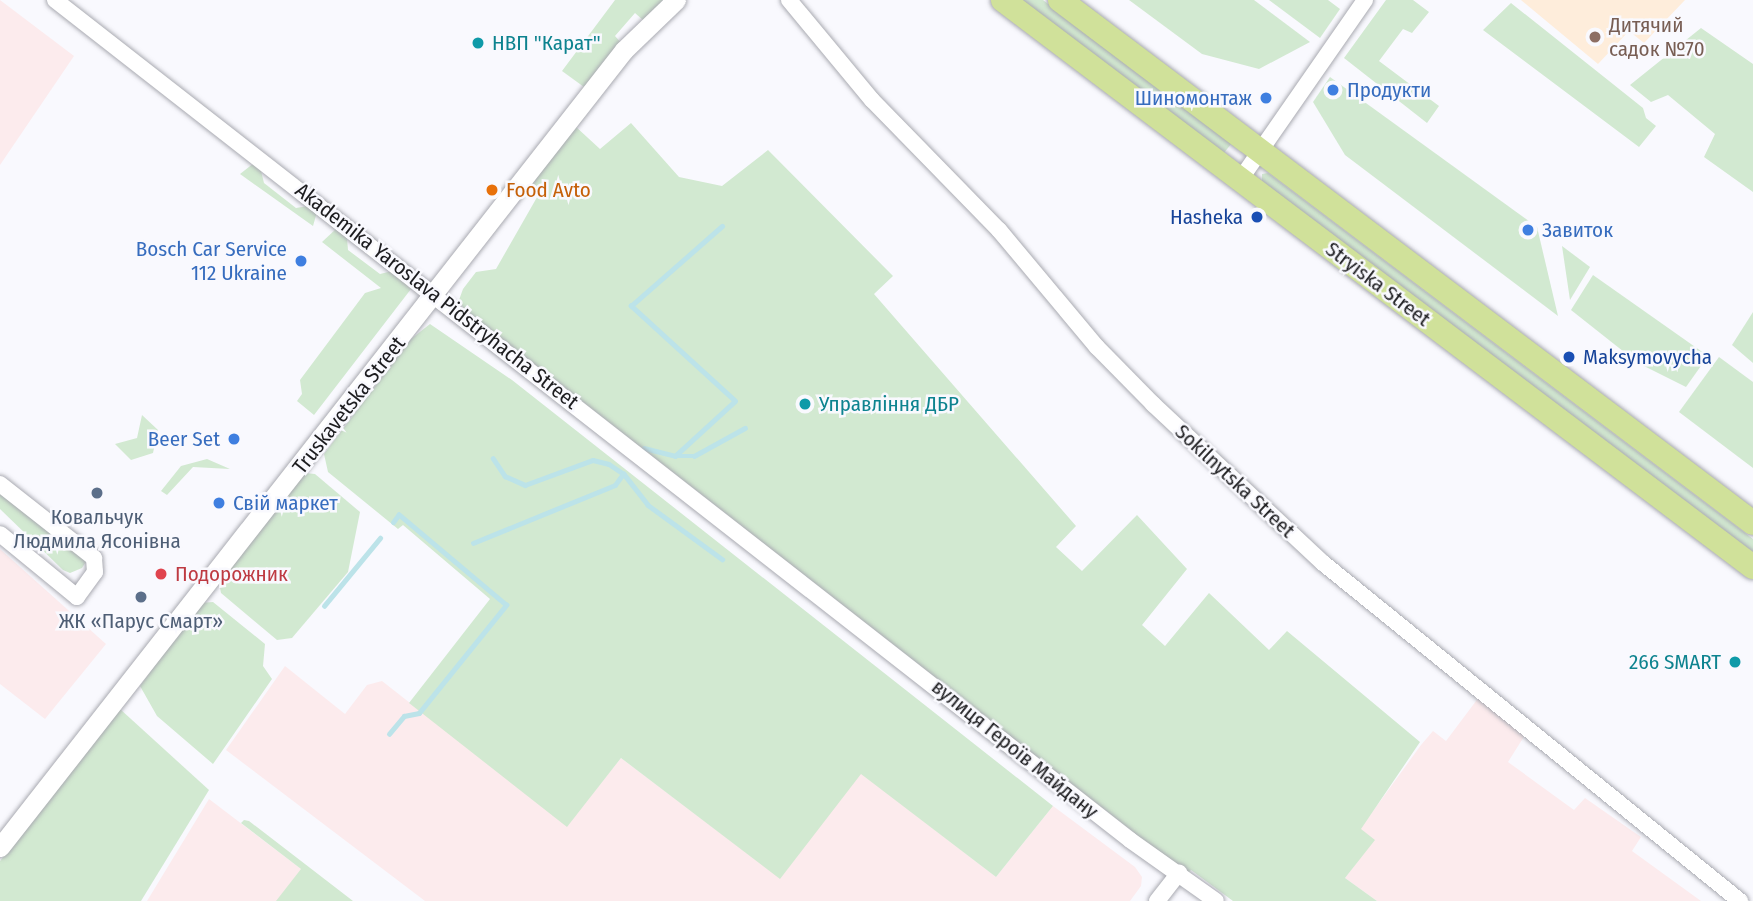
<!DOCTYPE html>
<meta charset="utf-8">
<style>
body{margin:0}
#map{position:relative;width:1753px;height:901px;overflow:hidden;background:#f9f9fe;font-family:"Fira Sans Condensed",sans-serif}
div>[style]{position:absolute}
.industrial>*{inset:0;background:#fcebed}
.education>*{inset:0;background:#feeddb}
.green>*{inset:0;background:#d2e9d1}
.stream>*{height:4.5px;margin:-2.25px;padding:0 2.25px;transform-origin:2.25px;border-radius:2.25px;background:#bce3e9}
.roads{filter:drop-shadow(0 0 2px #a9aab1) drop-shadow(0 0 2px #a9aab1)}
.minor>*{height:16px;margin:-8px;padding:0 8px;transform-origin:8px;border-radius:8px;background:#fff}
.tertiary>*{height:19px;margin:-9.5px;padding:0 9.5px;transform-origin:9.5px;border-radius:9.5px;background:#fff}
.primary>*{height:24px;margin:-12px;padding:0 12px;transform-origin:12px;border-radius:12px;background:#d0e19a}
.dots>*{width:19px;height:19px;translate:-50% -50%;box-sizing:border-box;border:4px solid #f9f9fe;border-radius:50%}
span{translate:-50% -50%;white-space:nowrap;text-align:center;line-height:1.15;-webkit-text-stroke:5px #f9f9fe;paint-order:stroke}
.education-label{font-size:21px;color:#785e54}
.left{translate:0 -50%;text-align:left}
.culture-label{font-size:21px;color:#0d838f}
.right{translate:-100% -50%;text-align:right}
.shop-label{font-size:21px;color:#366cbe}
.food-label{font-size:21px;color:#c56008}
.transit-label{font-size:21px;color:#164399}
.street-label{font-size:21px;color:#1c1c1f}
.service-label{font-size:21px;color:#4e5e75}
.health-label{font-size:21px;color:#be3a42}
</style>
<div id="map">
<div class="industrial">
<i style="clip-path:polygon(0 0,74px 56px,0 165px)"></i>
<i style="clip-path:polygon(0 549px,106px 644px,45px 719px,0 684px)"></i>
<i style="clip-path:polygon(285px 666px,345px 714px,367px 685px,382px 681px,567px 826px,621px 758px,780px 878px,861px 773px,996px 877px,1053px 806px,1135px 867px,1142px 877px,1141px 886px,1130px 901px,425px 901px,226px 750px)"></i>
<i style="clip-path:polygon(1479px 697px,1525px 735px,1508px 762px,1574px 810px,1585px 798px,1641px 837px,1632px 851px,1701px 901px,1377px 901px,1345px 878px,1374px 840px,1360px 829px,1421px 745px,1433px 731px,1446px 741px)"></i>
<i style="clip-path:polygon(209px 799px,313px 878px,302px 892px,314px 901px,147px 901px)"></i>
</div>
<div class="education">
<i style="clip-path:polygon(1521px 0,1685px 0,1644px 43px,1629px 31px,1598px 64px)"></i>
</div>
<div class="green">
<i style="clip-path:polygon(615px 0,665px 0,644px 21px,635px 13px,615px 36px,623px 45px,584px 87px,562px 71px)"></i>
<i style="clip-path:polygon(1019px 0,1043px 0,1232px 143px,1223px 154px)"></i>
<i style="clip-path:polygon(1129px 0,1254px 0,1310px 42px,1259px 69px,1202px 54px)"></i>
<i style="clip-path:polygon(1269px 0,1328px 0,1340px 9px,1320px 38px)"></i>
<i style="clip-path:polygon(1386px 0,1413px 0,1429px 12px,1412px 33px,1403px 29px,1379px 61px,1439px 106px,1427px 123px,1344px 58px)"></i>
<i style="clip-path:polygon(1511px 3px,1643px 108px,1646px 118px,1656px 126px,1639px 147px,1483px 30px)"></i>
<i style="clip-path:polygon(1701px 28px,1753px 64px,1753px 192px,1704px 157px,1715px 134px,1668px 95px,1651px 102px,1630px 85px)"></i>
<i style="clip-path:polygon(1330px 77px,1537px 227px,1558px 316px,1345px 155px,1313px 102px)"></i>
<i style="clip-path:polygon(631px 123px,679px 177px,722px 186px,768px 150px,893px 276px,874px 294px,1076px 526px,1056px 547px,1082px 571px,1137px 515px,1187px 569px,1142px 625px,1165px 646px,1209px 593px,1269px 650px,1287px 631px,1420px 742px,1361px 829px,1375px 840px,1345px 878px,1377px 901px,1233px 901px,1191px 870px,1187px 874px,464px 309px,459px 300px,463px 289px,476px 272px,496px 269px,540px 192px,532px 183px,575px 126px,600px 149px)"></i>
<i style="clip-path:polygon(254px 163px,260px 167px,264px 183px,296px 208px,308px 206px,317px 212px,313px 226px,240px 174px)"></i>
<i style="clip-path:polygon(1268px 173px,1753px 539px,1753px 552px,1262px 181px,1262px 174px)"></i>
<i style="clip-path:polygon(337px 228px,347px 238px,348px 250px,380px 274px,392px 271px,411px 289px,314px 415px,297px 401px,302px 394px,300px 380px,365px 293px,381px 288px,322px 242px)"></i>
<i style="clip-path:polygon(1562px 246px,1590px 267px,1570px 300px)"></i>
<i style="clip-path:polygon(1593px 275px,1708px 356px,1686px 387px,1638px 363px,1571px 310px)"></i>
<i style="clip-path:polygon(1753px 312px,1753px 363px,1732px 345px)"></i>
<i style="clip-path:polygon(430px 324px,512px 380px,1053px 806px,996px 877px,861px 774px,780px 879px,621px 758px,567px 827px,409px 703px,490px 599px,403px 525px,398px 529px,328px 472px,324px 454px,411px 339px)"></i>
<i style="clip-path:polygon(1719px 357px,1753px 382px,1753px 468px,1679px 412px)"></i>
<i style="clip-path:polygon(142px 415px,158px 430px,153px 453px,131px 460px,115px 444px,137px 438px)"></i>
<i style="clip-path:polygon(207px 459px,230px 469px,193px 467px,167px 495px,161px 491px,181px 466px)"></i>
<i style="clip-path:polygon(305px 473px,315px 474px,360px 512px,348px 572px,292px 638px,277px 640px,221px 593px,219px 582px)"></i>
<i style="clip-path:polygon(0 487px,87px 560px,82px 568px,70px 573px,63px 570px,0 509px)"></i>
<i style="clip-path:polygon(213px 602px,265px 644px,263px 666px,272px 679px,213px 764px,157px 716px,140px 686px,200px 603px)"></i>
<i style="clip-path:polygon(120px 709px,209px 790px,141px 901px,0 901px,0 861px)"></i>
<i style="clip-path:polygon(244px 820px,249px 821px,353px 901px,276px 901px,301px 869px,241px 823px)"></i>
</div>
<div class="stream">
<i style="left:644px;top:448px;width:32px;rotate:14deg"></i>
<i style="left:675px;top:456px;width:81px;rotate:-42.5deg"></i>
<i style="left:735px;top:401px;width:141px;rotate:-137.6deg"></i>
<i style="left:631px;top:306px;width:121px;rotate:-41.3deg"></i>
<i style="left:675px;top:456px;width:19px"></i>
<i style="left:694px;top:456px;width:58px;rotate:-28.8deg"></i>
<i style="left:493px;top:458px;width:22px;rotate:56deg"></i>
<i style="left:505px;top:476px;width:22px;rotate:24deg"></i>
<i style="left:525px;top:485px;width:72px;rotate:-20.2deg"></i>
<i style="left:593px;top:460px;width:16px;rotate:14deg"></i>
<i style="left:609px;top:464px;width:18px;rotate:34deg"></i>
<i style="left:624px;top:474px;width:39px;rotate:52deg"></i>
<i style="left:648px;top:505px;width:92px;rotate:36.1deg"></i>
<i style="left:473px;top:543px;width:153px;rotate:-22.2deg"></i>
<i style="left:615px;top:485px;width:14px;rotate:-54deg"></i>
<i style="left:324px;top:606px;width:88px;rotate:-50.5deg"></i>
<i style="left:389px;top:734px;width:23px;rotate:-50deg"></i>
<i style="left:404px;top:716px;width:15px;rotate:-11deg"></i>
<i style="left:419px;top:713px;width:139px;rotate:-51.1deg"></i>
<i style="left:506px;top:605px;width:140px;rotate:-139.9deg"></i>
<i style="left:399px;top:515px;width:9px;rotate:126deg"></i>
</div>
<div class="roads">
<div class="minor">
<i style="left:55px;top:0;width:1364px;rotate:38deg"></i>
<i style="left:1130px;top:840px;width:105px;rotate:35.3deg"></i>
<i style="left:789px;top:0;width:130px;rotate:50.3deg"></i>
<i style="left:872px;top:100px;width:182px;rotate:45.7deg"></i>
<i style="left:999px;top:230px;width:153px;rotate:50.1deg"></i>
<i style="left:1097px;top:347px;width:80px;rotate:45.5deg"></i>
<i style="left:1153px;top:404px;width:233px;rotate:43.1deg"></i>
<i style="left:1323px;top:563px;width:537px;rotate:39.03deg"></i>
<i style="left:1240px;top:180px;width:219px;rotate:-55.2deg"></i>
<i style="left:0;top:484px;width:120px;rotate:38.2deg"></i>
<i style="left:94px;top:558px;width:14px;rotate:86deg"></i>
<i style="left:95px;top:572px;width:31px;rotate:126deg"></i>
<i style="left:77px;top:597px;width:99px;rotate:-140.7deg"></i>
<i style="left:1157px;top:901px;width:36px;rotate:-52deg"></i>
</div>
<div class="tertiary">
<i style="left:0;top:847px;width:1012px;rotate:-51.94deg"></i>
<i style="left:624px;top:50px;width:72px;rotate:-43.9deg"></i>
</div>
<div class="primary">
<i style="left:1003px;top:0;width:940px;rotate:37.09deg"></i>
<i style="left:1060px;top:0;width:868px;rotate:37.04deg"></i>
</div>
</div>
<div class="dots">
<i style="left:1595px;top:37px;background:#8d6e63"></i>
<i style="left:478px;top:43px;background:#0f9aa8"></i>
<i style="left:1333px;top:90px;background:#3f7fe0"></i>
<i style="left:1266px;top:98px;background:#3f7fe0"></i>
<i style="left:492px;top:190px;background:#e8710a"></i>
<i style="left:1257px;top:217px;background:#1a4fb4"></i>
<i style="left:1528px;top:230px;background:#3f7fe0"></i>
<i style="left:301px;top:261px;background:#3f7fe0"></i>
<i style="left:1569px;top:357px;background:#1a4fb4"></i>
<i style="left:805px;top:404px;background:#0f9aa8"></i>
<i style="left:234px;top:439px;background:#3f7fe0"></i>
<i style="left:97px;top:493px;background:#5c6f8a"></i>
<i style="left:219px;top:503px;background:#3f7fe0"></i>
<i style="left:161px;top:574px;background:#e0444e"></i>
<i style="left:141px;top:597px;background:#5c6f8a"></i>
<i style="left:1735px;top:662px;background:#0f9aa8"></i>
</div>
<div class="education-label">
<span class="left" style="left:1609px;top:37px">Дитячий<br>садок №70</span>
</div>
<div class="culture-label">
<span class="left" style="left:492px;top:43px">НВП "Карат"</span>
<span class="left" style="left:819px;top:404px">Управління ДБР</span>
<span class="right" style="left:1721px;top:662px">266 SMART</span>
</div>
<div class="shop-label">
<span class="left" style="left:1347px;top:90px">Продукти</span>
<span class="right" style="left:1252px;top:98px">Шиномонтаж</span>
<span class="left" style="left:1542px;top:230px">Завиток</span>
<span class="right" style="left:287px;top:261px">Bosch Car Service<br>112 Ukraine</span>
<span class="right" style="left:220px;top:439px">Beer Set</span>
<span class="left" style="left:233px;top:503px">Свiй маркет</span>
</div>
<div class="food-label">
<span class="left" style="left:506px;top:190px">Food Avto</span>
</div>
<div class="transit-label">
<span class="right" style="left:1243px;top:217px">Hasheka</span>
<span class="left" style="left:1583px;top:357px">Maksymovycha</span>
</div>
<div class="street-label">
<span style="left:1378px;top:284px;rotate:37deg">Stryiska Street</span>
<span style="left:437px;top:296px;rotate:38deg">Akademika Yaroslava Pidstryhacha Street</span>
<span style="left:349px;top:405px;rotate:-52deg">Truskavetska Street</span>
<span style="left:1235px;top:481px;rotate:43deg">Sokilnytska Street</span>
<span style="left:1015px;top:749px;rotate:39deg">вулиця Героїв Майдану</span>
</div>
<div class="service-label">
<span style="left:97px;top:529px">Ковальчук<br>Людмила Ясонівна</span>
<span style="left:141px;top:621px">ЖК «Парус Смарт»</span>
</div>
<div class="health-label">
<span class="left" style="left:175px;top:574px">Подорожник</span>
</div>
</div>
